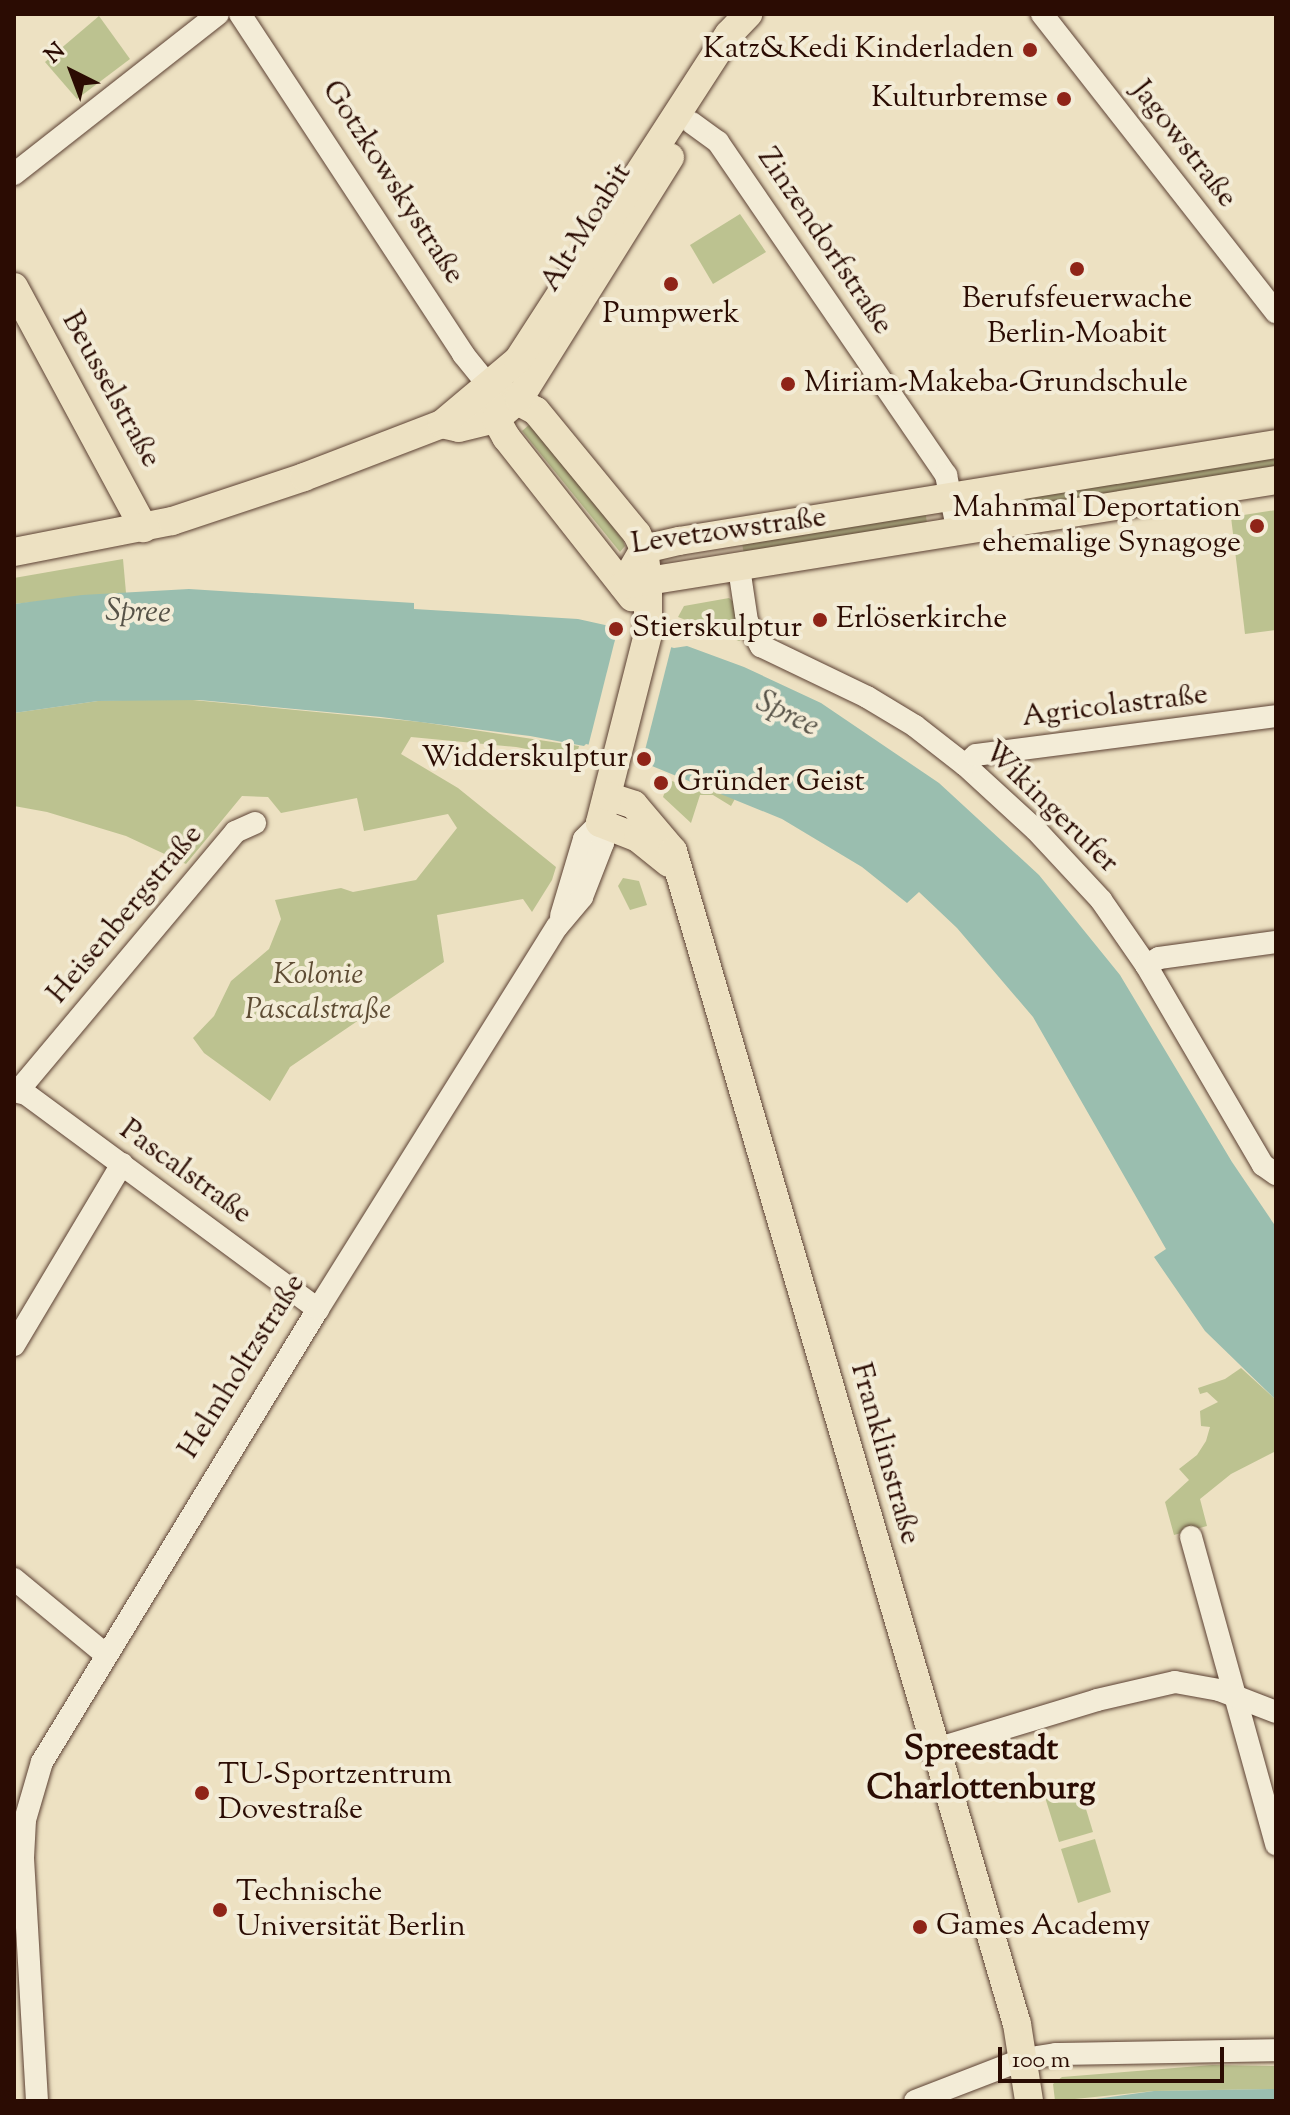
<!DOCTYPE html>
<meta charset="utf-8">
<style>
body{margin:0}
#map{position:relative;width:1290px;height:2115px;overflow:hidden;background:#ede1c2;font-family:"Sorts Mill Goudy",serif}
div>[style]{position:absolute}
.green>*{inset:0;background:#bcc290}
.water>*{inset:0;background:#9abeaf}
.pier>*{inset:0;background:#ede1c2}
.roads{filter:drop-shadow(0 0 2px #5c4133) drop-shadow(0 0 2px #5c4133)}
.minor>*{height:22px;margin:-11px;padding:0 11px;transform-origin:11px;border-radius:11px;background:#f3ecd7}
.major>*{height:28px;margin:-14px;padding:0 14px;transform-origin:14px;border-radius:14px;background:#ede1c2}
.dots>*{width:22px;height:22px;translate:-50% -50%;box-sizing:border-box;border:4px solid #f3ecd7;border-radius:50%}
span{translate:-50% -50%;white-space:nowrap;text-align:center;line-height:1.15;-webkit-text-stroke:8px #f3ecd7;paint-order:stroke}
.poi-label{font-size:30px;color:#2b0c03}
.right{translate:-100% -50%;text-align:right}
.left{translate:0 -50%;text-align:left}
.street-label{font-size:30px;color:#2b0c03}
.park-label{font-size:30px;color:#5e4c34;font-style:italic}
.water-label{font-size:32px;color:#575348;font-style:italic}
.quarter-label{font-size:34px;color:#2b0c03;font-weight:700}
.frame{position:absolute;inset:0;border:16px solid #2b0c03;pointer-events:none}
.north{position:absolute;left:32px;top:32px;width:80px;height:80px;-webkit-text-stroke:6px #f3ecd7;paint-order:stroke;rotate:318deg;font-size:22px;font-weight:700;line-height:32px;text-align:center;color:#2b0c03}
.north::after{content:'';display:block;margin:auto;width:28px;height:36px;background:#2b0c03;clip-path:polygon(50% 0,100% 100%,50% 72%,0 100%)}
.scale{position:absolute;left:998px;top:2047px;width:226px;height:36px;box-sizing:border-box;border:4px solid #2b0c03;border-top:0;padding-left:10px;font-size:24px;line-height:28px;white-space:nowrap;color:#2b0c03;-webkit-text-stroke:6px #f3ecd7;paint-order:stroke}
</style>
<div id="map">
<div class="green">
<i style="clip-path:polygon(99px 16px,130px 59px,77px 99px,45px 62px)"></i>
<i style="clip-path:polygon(740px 214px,766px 252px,713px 284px,690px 245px)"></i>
<i style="clip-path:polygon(531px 423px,623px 540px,625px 546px,620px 552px,522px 431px)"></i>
<i style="clip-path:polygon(1276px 453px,1276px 473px,982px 518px,980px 506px)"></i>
<i style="clip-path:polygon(925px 510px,928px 530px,744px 555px,742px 543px)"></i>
<i style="clip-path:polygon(1276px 510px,1276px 630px,1245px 634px,1231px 517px)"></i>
<i style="clip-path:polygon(123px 559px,126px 593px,14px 604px,14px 578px)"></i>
<i style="clip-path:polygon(729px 598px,734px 602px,743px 639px,739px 641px,678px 617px,684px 606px)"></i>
<i style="clip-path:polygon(172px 698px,421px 722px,579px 746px,576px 758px,516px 747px,411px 737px,401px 754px,458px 788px,556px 867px,552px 880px,532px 912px,523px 899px,437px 915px,444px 962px,290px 1067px,270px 1101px,204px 1053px,193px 1038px,214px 1016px,231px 981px,269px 949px,281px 919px,275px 900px,341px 888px,353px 892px,416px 880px,457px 828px,448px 814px,364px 831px,357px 798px,281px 813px,268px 797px,242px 796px,186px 864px,126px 836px,47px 812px,14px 806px,14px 713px,98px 701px)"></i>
<i style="clip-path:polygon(669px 780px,692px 788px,695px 784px,736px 797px,731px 806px,713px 795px,700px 795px,691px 823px,663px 797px)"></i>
<i style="clip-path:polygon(623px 878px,639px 881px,647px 905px,630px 910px,618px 886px)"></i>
<i style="clip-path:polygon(1241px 1368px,1276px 1400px,1276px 1451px,1231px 1474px,1200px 1499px,1207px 1526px,1174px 1535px,1165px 1502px,1189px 1480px,1179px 1469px,1197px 1455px,1206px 1441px,1210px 1427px,1201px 1426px,1200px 1411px,1218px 1402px,1207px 1392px,1200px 1394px,1198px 1388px,1225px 1379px)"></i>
<i style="clip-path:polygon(1078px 1783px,1093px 1832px,1059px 1842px,1044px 1794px)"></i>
<i style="clip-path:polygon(1095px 1839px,1111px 1892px,1078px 1903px,1061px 1849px)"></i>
<i style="clip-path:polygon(1212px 2065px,1276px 2066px,1276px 2089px,1154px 2091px,1055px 2101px,1053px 2084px,1062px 2077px)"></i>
</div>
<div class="water">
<i style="clip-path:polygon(189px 589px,414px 603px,414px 609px,578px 619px,614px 627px,614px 631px,674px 648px,687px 646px,744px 667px,821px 703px,939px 783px,1039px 875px,1120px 975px,1232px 1162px,1276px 1227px,1276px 1400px,1205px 1331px,1154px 1257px,1166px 1249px,1033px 1017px,957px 928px,919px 892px,907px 903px,862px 867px,782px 819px,647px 764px,647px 759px,586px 744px,584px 746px,530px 736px,381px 717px,199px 700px,98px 701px,14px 713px,14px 604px,82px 595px)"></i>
<i style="clip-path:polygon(1276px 2089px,1276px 2101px,1081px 2101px,1154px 2091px)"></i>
</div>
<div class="pier">
<i style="clip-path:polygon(618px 628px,672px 644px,642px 762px,588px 747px)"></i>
</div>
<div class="roads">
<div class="minor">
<i style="left:240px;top:14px;width:407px;rotate:56.7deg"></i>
<i style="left:463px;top:354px;width:41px;rotate:50.9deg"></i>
<i style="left:1042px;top:14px;width:379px;rotate:51.9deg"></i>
<i style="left:692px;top:123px;width:32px;rotate:36deg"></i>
<i style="left:718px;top:142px;width:404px;rotate:55.6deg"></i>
<i style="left:946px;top:475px;width:58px;rotate:78.1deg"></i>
<i style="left:14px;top:174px;width:259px;rotate:-38.1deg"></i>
<i style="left:739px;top:568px;width:54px;rotate:81.4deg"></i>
<i style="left:747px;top:621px;width:29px;rotate:61deg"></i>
<i style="left:761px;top:646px;width:118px;rotate:25.7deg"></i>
<i style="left:867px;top:697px;width:56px;rotate:31.1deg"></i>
<i style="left:915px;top:726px;width:63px;rotate:38deg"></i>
<i style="left:965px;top:765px;width:96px;rotate:42.5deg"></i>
<i style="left:1036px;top:830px;width:96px;rotate:47.1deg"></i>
<i style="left:1101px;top:900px;width:79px;rotate:55.3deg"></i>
<i style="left:1146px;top:965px;width:232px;rotate:59.7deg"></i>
<i style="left:1263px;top:1165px;width:16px;rotate:35deg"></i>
<i style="left:965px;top:765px;width:15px;rotate:-42deg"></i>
<i style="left:976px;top:755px;width:303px;rotate:-7.4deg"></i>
<i style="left:561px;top:916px;width:80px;rotate:-73.4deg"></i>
<i style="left:584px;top:839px;width:23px;rotate:-45deg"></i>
<i style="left:1146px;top:965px;width:15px;rotate:-28deg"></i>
<i style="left:1159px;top:958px;width:118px;rotate:-7.8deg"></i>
<i style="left:14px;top:1091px;width:12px;rotate:14deg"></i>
<i style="left:26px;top:1094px;width:363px;rotate:36.4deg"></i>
<i style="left:18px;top:1091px;width:338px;rotate:-50deg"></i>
<i style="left:235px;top:832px;width:22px;rotate:-24deg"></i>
<i style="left:14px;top:1345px;width:211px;rotate:-59.2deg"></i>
<i style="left:1191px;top:1537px;width:319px;rotate:74.5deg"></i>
<i style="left:14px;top:1579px;width:118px;rotate:39.5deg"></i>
<i style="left:936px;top:1749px;width:168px;rotate:-16.9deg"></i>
<i style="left:1097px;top:1700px;width:80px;rotate:-13deg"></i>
<i style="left:1175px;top:1682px;width:45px;rotate:10.3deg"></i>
<i style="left:1219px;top:1690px;width:61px;rotate:21.1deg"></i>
<i style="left:37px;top:2101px;width:243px;rotate:-93.3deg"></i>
<i style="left:23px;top:1858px;width:38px;rotate:-87deg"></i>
<i style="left:25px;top:1820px;width:60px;rotate:-73.7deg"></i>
<i style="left:42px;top:1762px;width:530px;rotate:-58.65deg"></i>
<i style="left:318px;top:1309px;width:451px;rotate:-58deg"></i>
<i style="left:557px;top:927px;width:39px;rotate:-50deg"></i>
<i style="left:582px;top:897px;width:58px;rotate:-68.7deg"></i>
<i style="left:603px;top:843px;width:20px;rotate:-99deg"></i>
<i style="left:915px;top:2101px;width:117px;rotate:-21.1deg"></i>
<i style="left:1024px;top:2059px;width:32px;rotate:-9deg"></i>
<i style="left:1056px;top:2054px;width:220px;rotate:-1deg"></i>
</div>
<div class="major">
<i style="left:14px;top:287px;width:274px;rotate:61.7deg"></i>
<i style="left:489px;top:386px;width:53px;rotate:28deg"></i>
<i style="left:536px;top:411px;width:159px;rotate:50.6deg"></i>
<i style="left:637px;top:534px;width:17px;rotate:65deg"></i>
<i style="left:644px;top:549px;width:33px;rotate:83deg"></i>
<i style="left:648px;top:582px;width:52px;rotate:90deg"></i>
<i style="left:648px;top:634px;width:195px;rotate:104.3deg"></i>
<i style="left:600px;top:823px;width:41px;rotate:21.5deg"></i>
<i style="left:638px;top:838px;width:40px;rotate:39deg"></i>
<i style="left:492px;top:401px;width:18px;rotate:77deg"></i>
<i style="left:496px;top:419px;width:21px;rotate:61deg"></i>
<i style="left:506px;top:437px;width:204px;rotate:51.8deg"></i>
<i style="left:442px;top:424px;width:17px;rotate:13deg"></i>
<i style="left:459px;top:428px;width:38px;rotate:-14deg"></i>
<i style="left:496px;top:419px;width:30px;rotate:-41deg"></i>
<i style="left:519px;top:399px;width:285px;rotate:-58deg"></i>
<i style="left:14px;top:552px;width:161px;rotate:-11.1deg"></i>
<i style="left:172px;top:521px;width:139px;rotate:-18.4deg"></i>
<i style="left:304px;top:477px;width:148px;rotate:-21deg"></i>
<i style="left:442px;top:424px;width:99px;rotate:-40.1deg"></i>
<i style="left:518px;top:360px;width:388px;rotate:-57.1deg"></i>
<i style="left:729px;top:34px;width:28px;rotate:-46deg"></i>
<i style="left:623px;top:585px;width:42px;rotate:-59.7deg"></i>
<i style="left:644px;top:549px;width:36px;rotate:-13deg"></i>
<i style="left:679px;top:541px;width:605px;rotate:-9.23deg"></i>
<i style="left:623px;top:585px;width:661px;rotate:-9.13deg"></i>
<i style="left:607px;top:796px;width:28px;rotate:18deg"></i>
<i style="left:634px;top:805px;width:60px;rotate:49.7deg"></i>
<i style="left:673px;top:851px;width:1222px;rotate:73.66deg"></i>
<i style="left:1017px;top:2024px;width:78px;rotate:81.1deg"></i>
</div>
</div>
<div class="dots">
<i style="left:1030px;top:50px;background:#8f2418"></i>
<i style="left:1064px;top:99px;background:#8f2418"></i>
<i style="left:1077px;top:269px;background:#8f2418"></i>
<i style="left:671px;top:284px;background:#8f2418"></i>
<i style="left:788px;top:384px;background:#8f2418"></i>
<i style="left:1257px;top:526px;background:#8f2418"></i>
<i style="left:820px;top:620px;background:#8f2418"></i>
<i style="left:616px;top:629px;background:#8f2418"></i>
<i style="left:644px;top:759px;background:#8f2418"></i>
<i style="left:661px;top:783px;background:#8f2418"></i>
<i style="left:202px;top:1793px;background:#8f2418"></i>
<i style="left:220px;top:1910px;background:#8f2418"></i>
<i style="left:920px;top:1927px;background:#8f2418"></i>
</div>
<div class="poi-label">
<span class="right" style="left:1014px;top:50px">Katz&amp;Kedi Kinderladen</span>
<span class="right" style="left:1048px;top:99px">Kulturbremse</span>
<span style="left:1077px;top:317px">Berufsfeuerwache<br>Berlin-Moabit</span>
<span style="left:671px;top:315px">Pumpwerk</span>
<span class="left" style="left:804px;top:384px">Miriam-Makeba-Grundschule</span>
<span class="right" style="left:1241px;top:526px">Mahnmal Deportation<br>ehemalige Synagoge</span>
<span class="left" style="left:836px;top:620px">Erlöserkirche</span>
<span class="left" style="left:632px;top:629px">Stierskulptur</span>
<span class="right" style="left:628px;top:759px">Widderskulptur</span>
<span class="left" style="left:677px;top:783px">Gründer Geist</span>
<span class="left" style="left:218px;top:1793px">TU-Sportzentrum<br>Dovestraße</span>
<span class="left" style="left:236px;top:1910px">Technische<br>Universität Berlin</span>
<span class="left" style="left:936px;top:1927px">Games Academy</span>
</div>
<div class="street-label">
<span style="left:1183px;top:145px;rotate:52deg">Jagowstraße</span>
<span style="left:392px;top:183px;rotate:57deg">Gotzkowskystraße</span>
<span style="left:587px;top:228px;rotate:-58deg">Alt-Moabit</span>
<span style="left:824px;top:242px;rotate:56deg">Zinzendorfstraße</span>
<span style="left:110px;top:390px;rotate:61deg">Beusselstraße</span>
<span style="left:729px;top:532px;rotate:-8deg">Levetzowstraße</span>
<span style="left:1115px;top:707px;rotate:-7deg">Agricolastraße</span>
<span style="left:1050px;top:808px;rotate:44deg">Wikingerufer</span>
<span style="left:126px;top:915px;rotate:-50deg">Heisenbergstraße</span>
<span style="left:185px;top:1173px;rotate:36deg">Pascalstraße</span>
<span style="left:243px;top:1367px;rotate:-58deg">Helmholtzstraße</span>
<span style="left:884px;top:1454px;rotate:74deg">Franklinstraße</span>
</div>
<div class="park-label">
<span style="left:318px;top:993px">Kolonie<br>Pascalstraße</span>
</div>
<div class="water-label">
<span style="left:138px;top:613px;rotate:2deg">Spree</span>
<span style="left:787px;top:715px;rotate:26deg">Spree</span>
</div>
<div class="quarter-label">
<span style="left:981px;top:1770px">Spreestadt<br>Charlottenburg</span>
</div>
<div class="frame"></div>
<div class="north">N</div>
<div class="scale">100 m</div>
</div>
